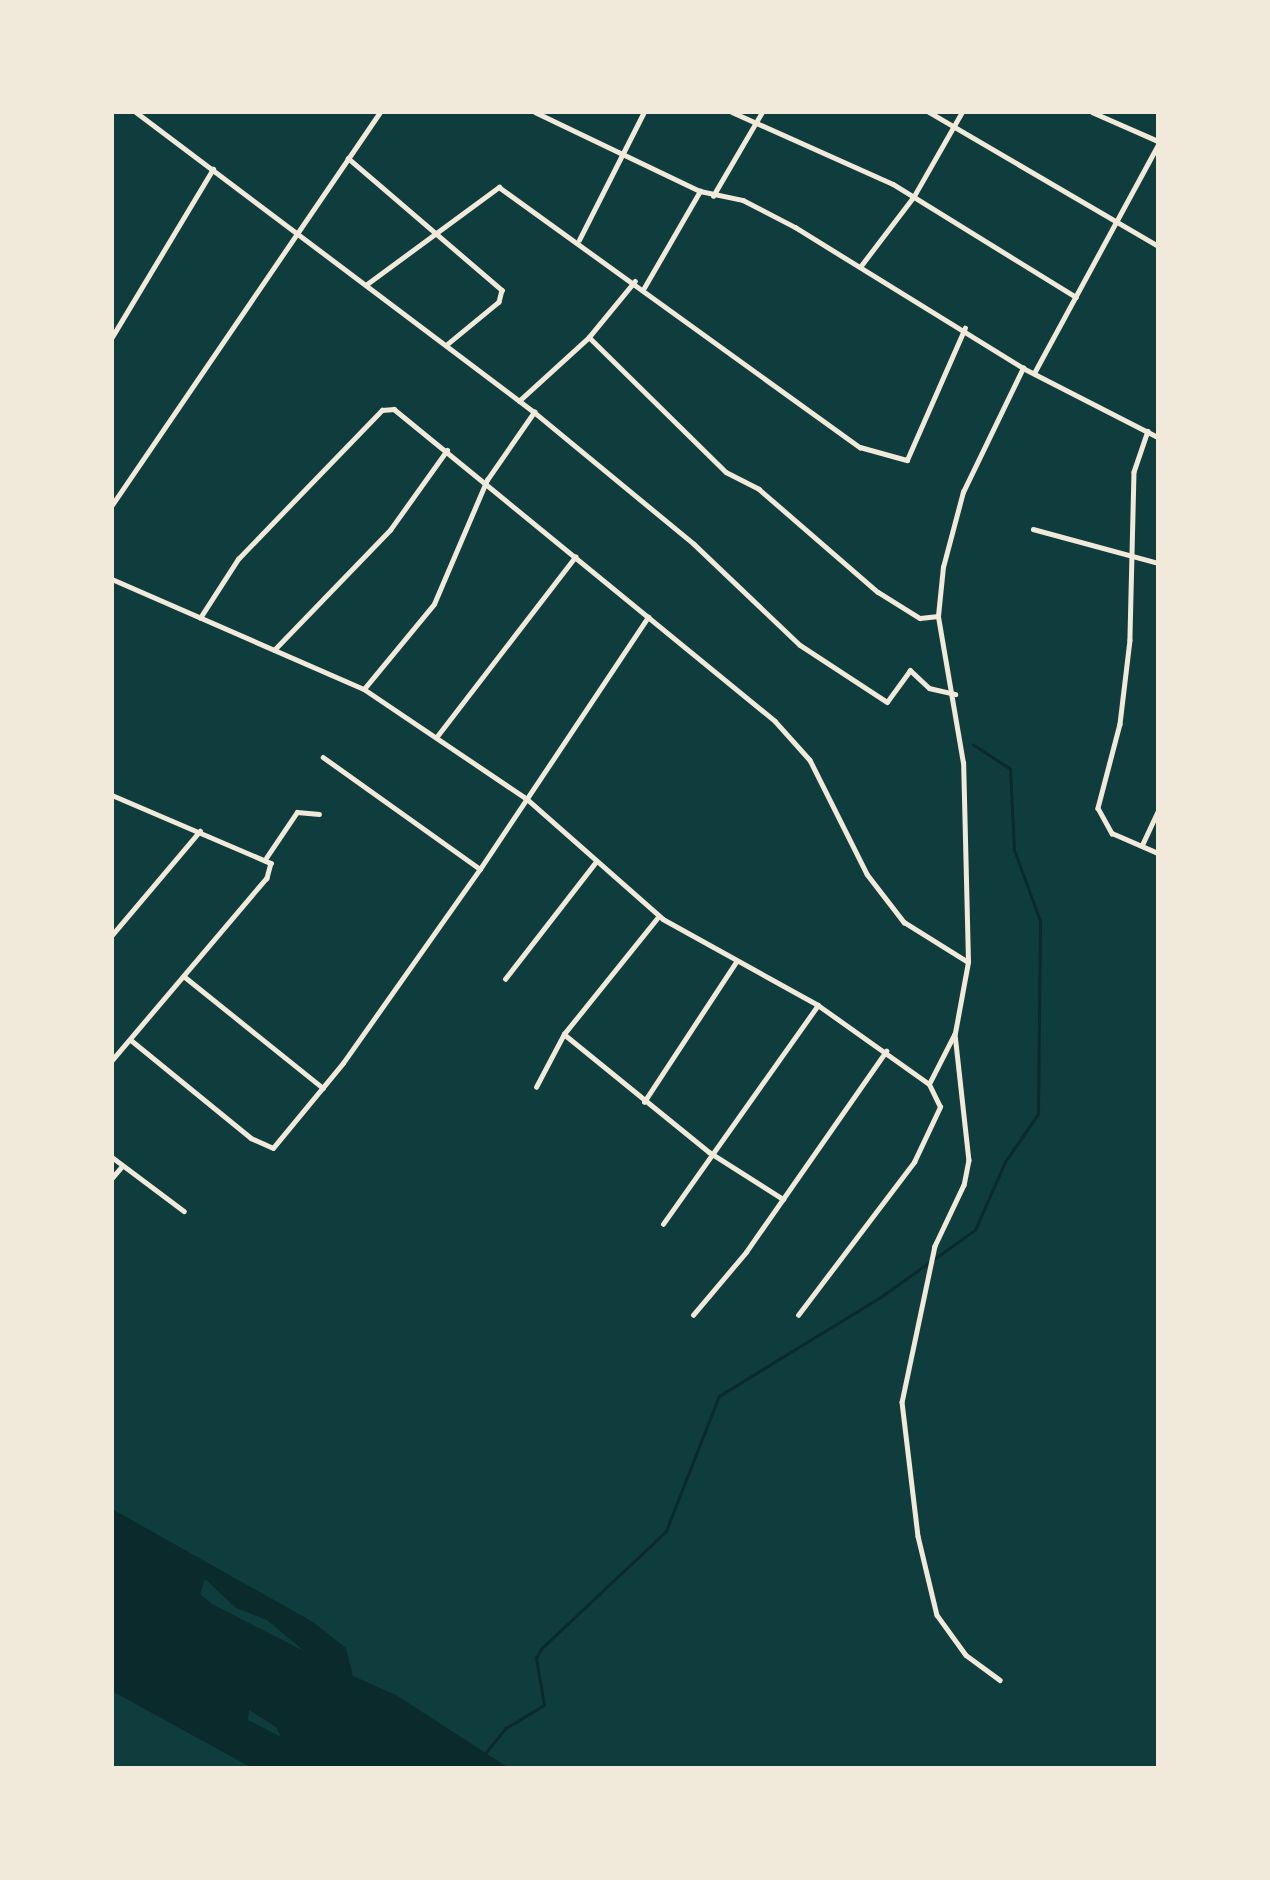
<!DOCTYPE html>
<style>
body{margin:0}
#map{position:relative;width:1270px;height:1880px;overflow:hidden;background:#0f3d3e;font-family:"Asap Condensed",sans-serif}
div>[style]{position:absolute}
.water>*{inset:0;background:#0a2a2b}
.stream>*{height:2.5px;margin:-1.25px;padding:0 1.25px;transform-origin:1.25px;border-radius:1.25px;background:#0a2a2b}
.minor>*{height:4.5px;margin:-2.25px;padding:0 2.25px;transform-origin:2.25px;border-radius:2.25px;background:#f1e9da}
.tertiary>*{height:5px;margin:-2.5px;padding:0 2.5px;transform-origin:2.5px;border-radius:2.5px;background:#f1e9da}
span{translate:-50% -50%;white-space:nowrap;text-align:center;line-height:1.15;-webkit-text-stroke:7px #f1e9da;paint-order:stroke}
.frame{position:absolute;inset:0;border:114px solid #f1e9da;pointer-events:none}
</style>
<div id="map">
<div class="water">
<i style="clip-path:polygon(evenodd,112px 1509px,313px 1622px,346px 1648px,353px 1676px,396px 1695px,509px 1768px,252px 1768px,112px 1691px,112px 1509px,205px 1579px,236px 1608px,267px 1620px,304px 1651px,212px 1604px,200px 1594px,205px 1579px,112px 1509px,249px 1710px,276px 1727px,281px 1737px,248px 1720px,249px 1710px)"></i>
</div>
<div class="stream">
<i style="left:483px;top:1756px;width:36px;rotate:-51deg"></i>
<i style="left:506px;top:1728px;width:44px;rotate:-31.2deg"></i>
<i style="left:544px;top:1705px;width:48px;rotate:-99.7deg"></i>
<i style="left:536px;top:1658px;width:10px;rotate:-61deg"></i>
<i style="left:541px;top:1649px;width:172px;rotate:-43.3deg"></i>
<i style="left:666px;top:1531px;width:145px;rotate:-68.6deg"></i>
<i style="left:719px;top:1396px;width:191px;rotate:-31.5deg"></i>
<i style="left:882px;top:1296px;width:114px;rotate:-35.4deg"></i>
<i style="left:975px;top:1230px;width:74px;rotate:-66.2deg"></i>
<i style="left:1005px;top:1162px;width:58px;rotate:-55.5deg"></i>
<i style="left:1038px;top:1114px;width:193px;rotate:-89.4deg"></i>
<i style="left:1040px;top:921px;width:76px;rotate:-110.1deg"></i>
<i style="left:1014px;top:850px;width:81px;rotate:-92.8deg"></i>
<i style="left:1010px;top:769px;width:44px;rotate:-147deg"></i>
</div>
<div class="minor">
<i style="left:136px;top:112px;width:498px;rotate:37deg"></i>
<i style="left:534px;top:412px;width:207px;rotate:39.5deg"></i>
<i style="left:694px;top:544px;width:146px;rotate:43.6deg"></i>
<i style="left:800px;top:645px;width:104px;rotate:33.2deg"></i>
<i style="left:887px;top:702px;width:39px;rotate:-54deg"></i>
<i style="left:910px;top:670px;width:26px;rotate:43deg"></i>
<i style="left:929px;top:688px;width:27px;rotate:13deg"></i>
<i style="left:535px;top:112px;width:183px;rotate:25.6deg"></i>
<i style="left:700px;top:191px;width:44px;rotate:11.8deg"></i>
<i style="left:743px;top:200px;width:59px;rotate:27.4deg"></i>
<i style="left:795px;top:227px;width:268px;rotate:31.7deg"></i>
<i style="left:1023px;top:368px;width:152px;rotate:27.1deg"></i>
<i style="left:732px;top:112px;width:176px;rotate:24.1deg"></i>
<i style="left:893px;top:184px;width:215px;rotate:31.7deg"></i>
<i style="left:929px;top:112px;width:265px;rotate:30.3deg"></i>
<i style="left:1092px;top:112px;width:72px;rotate:23.7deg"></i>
<i style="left:348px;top:158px;width:203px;rotate:40.6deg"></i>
<i style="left:502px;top:290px;width:12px;rotate:104deg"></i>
<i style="left:499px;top:302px;width:66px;rotate:140.5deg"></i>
<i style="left:713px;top:196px;width:97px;rotate:-59.7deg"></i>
<i style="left:579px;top:240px;width:144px;rotate:-63.1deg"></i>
<i style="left:860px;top:267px;width:89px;rotate:-52.7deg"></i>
<i style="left:914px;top:196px;width:97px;rotate:-60.3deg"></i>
<i style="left:367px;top:284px;width:164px;rotate:-36.3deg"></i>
<i style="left:499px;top:187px;width:445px;rotate:35.8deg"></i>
<i style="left:860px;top:447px;width:49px;rotate:15.5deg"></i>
<i style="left:907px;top:460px;width:144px;rotate:-66.3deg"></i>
<i style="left:644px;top:288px;width:112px;rotate:-60deg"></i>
<i style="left:112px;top:337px;width:196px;rotate:-59deg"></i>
<i style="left:589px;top:337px;width:192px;rotate:44.6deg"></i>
<i style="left:726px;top:472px;width:37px;rotate:27deg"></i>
<i style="left:759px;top:489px;width:157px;rotate:40.9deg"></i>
<i style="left:878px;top:592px;width:49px;rotate:31.8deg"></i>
<i style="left:920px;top:618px;width:18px;rotate:-6deg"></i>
<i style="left:519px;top:401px;width:95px;rotate:-42.4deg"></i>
<i style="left:589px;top:337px;width:72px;rotate:-50.6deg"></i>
<i style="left:1148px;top:431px;width:43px;rotate:108.9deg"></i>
<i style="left:1134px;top:472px;width:168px;rotate:91.4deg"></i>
<i style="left:1130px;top:640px;width:85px;rotate:96.8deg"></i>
<i style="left:1120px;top:724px;width:87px;rotate:104.7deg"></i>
<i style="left:1098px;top:808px;width:29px;rotate:61deg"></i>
<i style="left:1112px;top:833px;width:50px;rotate:23.5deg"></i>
<i style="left:112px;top:505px;width:476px;rotate:-55.7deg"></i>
<i style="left:1033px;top:529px;width:130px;rotate:15.2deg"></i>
<i style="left:112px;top:579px;width:275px;rotate:23.6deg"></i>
<i style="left:364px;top:689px;width:197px;rotate:34deg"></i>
<i style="left:527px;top:799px;width:181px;rotate:41.4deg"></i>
<i style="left:663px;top:919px;width:177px;rotate:29deg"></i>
<i style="left:818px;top:1005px;width:136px;rotate:35.4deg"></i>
<i style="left:200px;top:618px;width:70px;rotate:-57.2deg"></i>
<i style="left:238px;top:559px;width:207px;rotate:-46deg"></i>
<i style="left:382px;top:410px;width:12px;rotate:-5deg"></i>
<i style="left:394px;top:409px;width:492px;rotate:39.3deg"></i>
<i style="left:775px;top:721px;width:52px;rotate:48.1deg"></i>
<i style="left:810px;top:760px;width:127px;rotate:63.4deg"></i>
<i style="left:867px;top:874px;width:61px;rotate:52.4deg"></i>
<i style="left:904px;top:922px;width:75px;rotate:32deg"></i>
<i style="left:274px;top:650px;width:167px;rotate:-46deg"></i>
<i style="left:390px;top:530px;width:98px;rotate:-54.5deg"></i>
<i style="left:364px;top:689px;width:110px;rotate:-50.5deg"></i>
<i style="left:434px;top:604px;width:135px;rotate:-66.9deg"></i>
<i style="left:487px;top:480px;width:83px;rotate:-55.3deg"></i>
<i style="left:438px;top:735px;width:225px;rotate:-52.4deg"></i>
<i style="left:323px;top:757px;width:193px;rotate:35.5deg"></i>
<i style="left:112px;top:795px;width:173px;rotate:23.2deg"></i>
<i style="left:271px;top:863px;width:16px;rotate:105deg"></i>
<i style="left:267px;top:878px;width:240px;rotate:130.3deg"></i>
<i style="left:1142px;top:845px;width:38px;rotate:-65deg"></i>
<i style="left:266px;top:858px;width:55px;rotate:-56deg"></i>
<i style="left:297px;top:812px;width:22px;rotate:5deg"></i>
<i style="left:112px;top:935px;width:136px;rotate:-49.8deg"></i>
<i style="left:185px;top:977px;width:177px;rotate:38.8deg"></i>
<i style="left:505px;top:979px;width:147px;rotate:-52.2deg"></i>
<i style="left:564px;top:1034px;width:187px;rotate:39.1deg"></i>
<i style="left:709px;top:1152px;width:88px;rotate:32.4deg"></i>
<i style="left:955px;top:1034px;width:127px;rotate:83.7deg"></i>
<i style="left:969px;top:1160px;width:25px;rotate:101deg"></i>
<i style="left:964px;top:1185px;width:68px;rotate:115.4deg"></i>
<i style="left:935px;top:1246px;width:159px;rotate:101.9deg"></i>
<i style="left:902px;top:1402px;width:135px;rotate:83.2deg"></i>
<i style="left:918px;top:1536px;width:81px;rotate:76.5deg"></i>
<i style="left:937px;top:1615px;width:49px;rotate:54.1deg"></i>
<i style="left:966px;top:1655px;width:42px;rotate:36.3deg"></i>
<i style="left:131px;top:1040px;width:155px;rotate:39.2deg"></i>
<i style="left:251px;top:1138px;width:24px;rotate:24deg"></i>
<i style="left:273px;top:1148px;width:110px;rotate:-50.5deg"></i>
<i style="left:343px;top:1063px;width:237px;rotate:-54.8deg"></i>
<i style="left:480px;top:869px;width:303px;rotate:-56.3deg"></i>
<i style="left:536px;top:1087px;width:60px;rotate:-62.2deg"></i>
<i style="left:564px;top:1034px;width:151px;rotate:-51.2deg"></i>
<i style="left:644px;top:1102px;width:168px;rotate:-56.7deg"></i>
<i style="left:112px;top:1157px;width:90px;rotate:36.9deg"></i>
<i style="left:112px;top:1178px;width:16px;rotate:-50deg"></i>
<i style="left:663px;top:1224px;width:268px;rotate:-54.7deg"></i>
<i style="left:693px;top:1315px;width:82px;rotate:-49.9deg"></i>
<i style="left:746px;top:1252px;width:245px;rotate:-55.1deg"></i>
<i style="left:798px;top:1315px;width:192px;rotate:-52.8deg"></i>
<i style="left:914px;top:1162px;width:61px;rotate:-64.7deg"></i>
<i style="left:940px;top:1107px;width:25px;rotate:-116deg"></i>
<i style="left:929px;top:1084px;width:57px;rotate:-63deg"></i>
<i style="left:955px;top:1033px;width:72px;rotate:-79.6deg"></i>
<i style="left:968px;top:962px;width:199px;rotate:-91.4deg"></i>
<i style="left:963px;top:763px;width:149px;rotate:-99.7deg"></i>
<i style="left:938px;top:616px;width:49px;rotate:-84.2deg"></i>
<i style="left:943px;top:567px;width:78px;rotate:-75.1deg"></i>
<i style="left:963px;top:492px;width:138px;rotate:-64.2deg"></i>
</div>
<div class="tertiary">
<i style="left:1034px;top:373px;width:260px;rotate:-61.5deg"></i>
</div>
<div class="frame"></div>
</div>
